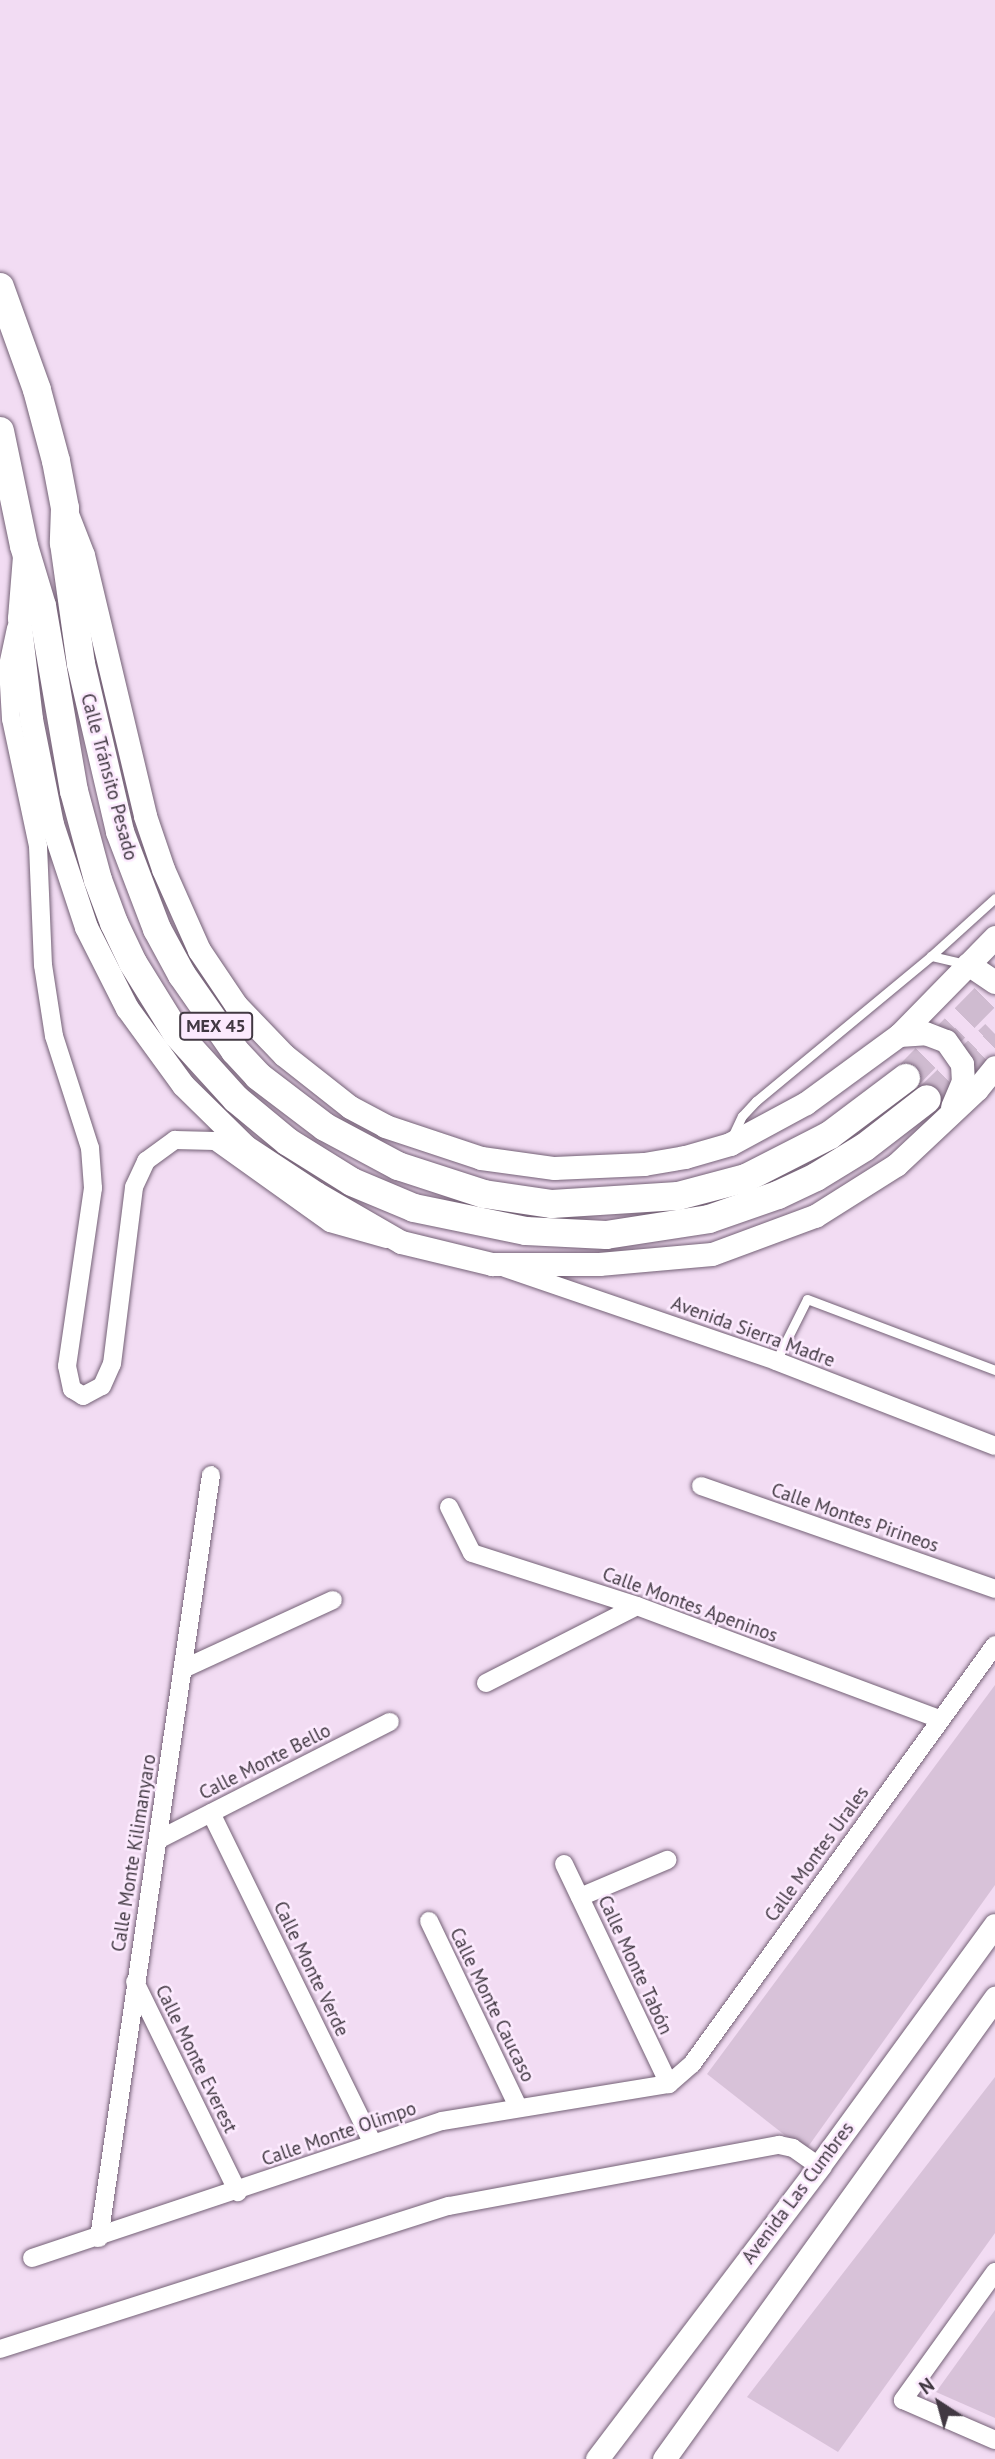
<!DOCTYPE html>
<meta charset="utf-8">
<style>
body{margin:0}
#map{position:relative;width:995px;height:2459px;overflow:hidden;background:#f2dcf3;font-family:"PT Sans",sans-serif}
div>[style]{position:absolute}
.building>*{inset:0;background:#d8c2d9}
.primary-tunnel>*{height:28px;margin-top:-14px;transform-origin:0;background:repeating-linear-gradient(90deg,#cfbbd0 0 28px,transparent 0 42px)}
.roads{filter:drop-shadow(0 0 2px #746176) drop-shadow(0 0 2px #746176)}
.service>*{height:9px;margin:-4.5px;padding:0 4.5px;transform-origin:4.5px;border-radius:4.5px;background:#fff}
.minor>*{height:18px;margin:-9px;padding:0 9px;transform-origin:9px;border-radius:9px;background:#fff}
.tertiary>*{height:23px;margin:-11.5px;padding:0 11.5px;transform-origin:11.5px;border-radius:11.5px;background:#fff}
.primary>*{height:28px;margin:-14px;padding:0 14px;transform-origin:14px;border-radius:14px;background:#fff}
span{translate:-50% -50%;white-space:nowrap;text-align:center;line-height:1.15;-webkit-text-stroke:5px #fceafe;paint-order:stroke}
.shield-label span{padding:2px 5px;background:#fceafe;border:2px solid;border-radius:5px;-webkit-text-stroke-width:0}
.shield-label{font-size:18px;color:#413842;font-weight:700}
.street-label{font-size:19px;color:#413842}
.north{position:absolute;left:904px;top:2368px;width:70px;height:70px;-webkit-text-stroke:5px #fceafe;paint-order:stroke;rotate:324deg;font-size:19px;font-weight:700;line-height:28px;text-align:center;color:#413842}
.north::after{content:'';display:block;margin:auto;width:24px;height:32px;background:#413842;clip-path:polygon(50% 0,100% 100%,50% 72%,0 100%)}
</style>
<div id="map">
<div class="building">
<i style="clip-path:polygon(995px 1685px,995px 1885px,805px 2151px,707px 2074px)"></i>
<i style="clip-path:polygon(995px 2077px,995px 2233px,838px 2452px,747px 2397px)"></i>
<i style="clip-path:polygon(995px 2310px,995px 2418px,936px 2392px)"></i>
</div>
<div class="primary-tunnel">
<i style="left:906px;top:1078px;width:127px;rotate:-45.6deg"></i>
<i style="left:927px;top:1099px;width:94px;rotate:-43.7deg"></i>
</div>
<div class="roads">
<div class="service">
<i style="left:931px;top:956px;width:37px;rotate:13deg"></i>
<i style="left:733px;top:1135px;width:21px;rotate:-65deg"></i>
<i style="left:742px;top:1116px;width:21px;rotate:-47deg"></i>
<i style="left:756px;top:1101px;width:227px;rotate:-39.6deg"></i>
<i style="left:931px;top:956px;width:86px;rotate:-42.2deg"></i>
<i style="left:776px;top:1361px;width:69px;rotate:-63.4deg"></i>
<i style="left:807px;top:1299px;width:201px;rotate:20.7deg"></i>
</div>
<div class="minor">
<i style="left:16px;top:628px;width:40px;rotate:102deg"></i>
<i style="left:8px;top:667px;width:52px;rotate:86.7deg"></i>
<i style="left:11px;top:719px;width:130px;rotate:78deg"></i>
<i style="left:38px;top:846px;width:119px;rotate:87.6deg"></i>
<i style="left:43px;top:965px;width:72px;rotate:81.2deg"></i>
<i style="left:54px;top:1036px;width:118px;rotate:72.2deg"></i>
<i style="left:90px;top:1148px;width:40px;rotate:85.7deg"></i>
<i style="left:93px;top:1188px;width:180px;rotate:98.3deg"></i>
<i style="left:67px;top:1366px;width:24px;rotate:78deg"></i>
<i style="left:72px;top:1389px;width:13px;rotate:32deg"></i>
<i style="left:83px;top:1396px;width:21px;rotate:-28deg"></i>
<i style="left:102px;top:1386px;width:24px;rotate:-66deg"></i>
<i style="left:112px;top:1364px;width:178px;rotate:-82.9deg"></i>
<i style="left:134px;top:1187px;width:29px;rotate:-65deg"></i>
<i style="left:146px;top:1161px;width:36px;rotate:-36deg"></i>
<i style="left:175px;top:1140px;width:40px;rotate:1.4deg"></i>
<i style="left:215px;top:1141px;width:141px;rotate:35.5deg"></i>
<i style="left:330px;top:1223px;width:59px;rotate:15.7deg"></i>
<i style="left:505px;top:1268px;width:287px;rotate:18.9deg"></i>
<i style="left:776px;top:1361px;width:235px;rotate:21.2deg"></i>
<i style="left:701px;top:1486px;width:312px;rotate:19.3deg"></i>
<i style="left:449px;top:1507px;width:51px;rotate:63.4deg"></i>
<i style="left:472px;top:1553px;width:173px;rotate:17.8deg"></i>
<i style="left:637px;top:1606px;width:323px;rotate:20.5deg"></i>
<i style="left:183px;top:1669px;width:165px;rotate:-24.7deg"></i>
<i style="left:486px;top:1683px;width:169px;rotate:-27deg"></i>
<i style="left:211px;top:1813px;width:368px;rotate:63.9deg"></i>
<i style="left:160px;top:1839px;width:258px;rotate:-27deg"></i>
<i style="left:564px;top:1864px;width:244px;rotate:64.5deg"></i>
<i style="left:580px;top:1897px;width:95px;rotate:-23deg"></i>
<i style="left:429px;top:1921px;width:206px;rotate:64.4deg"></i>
<i style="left:135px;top:1982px;width:234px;rotate:63.9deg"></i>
<i style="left:669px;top:2084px;width:30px;rotate:-41deg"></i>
<i style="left:692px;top:2064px;width:517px;rotate:-54.13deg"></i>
<i style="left:99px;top:2238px;width:771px;rotate:-81.65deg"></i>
<i style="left:32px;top:2258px;width:432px;rotate:-18.5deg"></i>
<i style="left:442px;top:2121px;width:230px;rotate:-9.3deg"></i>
<i style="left:995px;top:2272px;width:158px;rotate:125.7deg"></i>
<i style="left:903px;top:2400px;width:100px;rotate:23.5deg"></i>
<i style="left:0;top:2349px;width:471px;rotate:-17.7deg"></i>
<i style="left:449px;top:2206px;width:336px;rotate:-10.5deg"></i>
<i style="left:779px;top:2145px;width:14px;rotate:12deg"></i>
<i style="left:793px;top:2148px;width:32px;rotate:35deg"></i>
</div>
<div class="tertiary">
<i style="left:67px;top:514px;width:44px;rotate:68.7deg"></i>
<i style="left:83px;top:555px;width:268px;rotate:76.6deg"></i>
<i style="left:145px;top:816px;width:56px;rotate:71.2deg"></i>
<i style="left:163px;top:869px;width:89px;rotate:66deg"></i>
<i style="left:199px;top:950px;width:66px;rotate:56.1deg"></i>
<i style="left:236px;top:1005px;width:69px;rotate:46.2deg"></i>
<i style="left:284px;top:1055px;width:84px;rotate:38.2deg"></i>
<i style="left:350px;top:1107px;width:40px;rotate:28deg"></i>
<i style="left:385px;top:1126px;width:101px;rotate:18.4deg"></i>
<i style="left:481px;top:1158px;width:74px;rotate:7.8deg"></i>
<i style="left:554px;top:1168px;width:90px;rotate:-2.5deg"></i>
<i style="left:644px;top:1164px;width:42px;rotate:-9.7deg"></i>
<i style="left:685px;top:1157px;width:47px;rotate:-16.1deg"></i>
<i style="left:730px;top:1144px;width:86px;rotate:-28.3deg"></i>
<i style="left:806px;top:1103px;width:115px;rotate:-36.2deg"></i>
<i style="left:899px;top:1035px;width:137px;rotate:-45.6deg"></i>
<i style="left:24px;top:556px;width:62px;rotate:94.6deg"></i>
<i style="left:19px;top:618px;width:102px;rotate:83.2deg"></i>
<i style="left:31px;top:719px;width:107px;rotate:78.7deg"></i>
<i style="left:52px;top:824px;width:108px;rotate:71.7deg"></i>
<i style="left:86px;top:927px;width:91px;rotate:63.2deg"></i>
<i style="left:127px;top:1008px;width:95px;rotate:54deg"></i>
<i style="left:183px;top:1085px;width:87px;rotate:44.5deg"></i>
<i style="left:245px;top:1146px;width:85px;rotate:33.5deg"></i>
<i style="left:316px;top:1193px;width:98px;rotate:30deg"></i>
<i style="left:401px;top:1242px;width:94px;rotate:13.6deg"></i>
<i style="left:492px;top:1264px;width:107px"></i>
<i style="left:599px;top:1264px;width:113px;rotate:-5.1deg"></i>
<i style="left:712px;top:1254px;width:110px;rotate:-20.3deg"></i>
<i style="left:815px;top:1216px;width:96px;rotate:-32.2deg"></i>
<i style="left:896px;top:1165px;width:111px;rotate:-43.2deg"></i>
<i style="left:977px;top:1089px;width:28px;rotate:-51deg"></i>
<i style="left:968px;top:964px;width:32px;rotate:34deg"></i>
<i style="left:899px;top:1035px;width:26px;rotate:-4deg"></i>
<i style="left:925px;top:1033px;width:22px;rotate:21deg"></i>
<i style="left:946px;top:1041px;width:28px;rotate:55deg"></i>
<i style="left:962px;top:1064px;width:17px;rotate:87deg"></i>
<i style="left:963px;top:1081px;width:28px;rotate:113deg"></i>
<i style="left:597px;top:2459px;width:368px;rotate:-52.8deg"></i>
<i style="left:819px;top:2166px;width:298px;rotate:-53.9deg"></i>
<i style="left:664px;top:2459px;width:568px;rotate:-54.32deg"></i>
</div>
<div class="primary">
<i style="left:0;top:287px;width:109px;rotate:70.2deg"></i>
<i style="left:37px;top:390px;width:73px;rotate:75deg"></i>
<i style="left:56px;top:461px;width:48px;rotate:79.2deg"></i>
<i style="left:65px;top:508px;width:35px;rotate:92deg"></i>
<i style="left:64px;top:543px;width:122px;rotate:82deg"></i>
<i style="left:81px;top:664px;width:172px;rotate:76.9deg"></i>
<i style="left:120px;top:832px;width:104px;rotate:69.1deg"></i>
<i style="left:157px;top:929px;width:52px;rotate:61.5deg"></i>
<i style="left:182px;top:975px;width:93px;rotate:55.1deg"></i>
<i style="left:235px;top:1051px;width:34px;rotate:47deg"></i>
<i style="left:258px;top:1076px;width:84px;rotate:37.3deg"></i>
<i style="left:325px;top:1127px;width:83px;rotate:28.1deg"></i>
<i style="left:398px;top:1166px;width:90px;rotate:18deg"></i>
<i style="left:484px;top:1194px;width:69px;rotate:8.4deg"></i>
<i style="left:552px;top:1204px;width:126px;rotate:-3.6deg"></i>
<i style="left:678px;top:1196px;width:70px;rotate:-14.8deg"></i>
<i style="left:746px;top:1178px;width:94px;rotate:-27.1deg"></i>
<i style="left:830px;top:1135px;width:95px;rotate:-36.9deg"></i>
<i style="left:0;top:431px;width:117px;rotate:78.2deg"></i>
<i style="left:24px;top:546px;width:63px;rotate:73.3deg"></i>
<i style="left:42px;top:606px;width:188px;rotate:80.2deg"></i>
<i style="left:74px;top:791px;width:92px;rotate:74.9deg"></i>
<i style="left:98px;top:880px;width:46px;rotate:69.6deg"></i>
<i style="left:114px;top:923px;width:44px;rotate:64.6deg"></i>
<i style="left:133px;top:963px;width:84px;rotate:58.2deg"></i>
<i style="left:177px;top:1034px;width:88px;rotate:47.8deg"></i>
<i style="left:236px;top:1099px;width:67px;rotate:39.6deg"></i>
<i style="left:288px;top:1142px;width:75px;rotate:32deg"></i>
<i style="left:352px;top:1182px;width:67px;rotate:22.8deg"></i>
<i style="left:414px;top:1208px;width:114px;rotate:11.6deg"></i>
<i style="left:526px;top:1231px;width:80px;rotate:2.9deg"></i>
<i style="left:606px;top:1235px;width:104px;rotate:-8.8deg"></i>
<i style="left:709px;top:1219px;width:73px;rotate:-19.2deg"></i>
<i style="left:778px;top:1195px;width:42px;rotate:-25.3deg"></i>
<i style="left:816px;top:1177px;width:57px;rotate:-31.5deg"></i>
<i style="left:865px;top:1147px;width:78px;rotate:-37.7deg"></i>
</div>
</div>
<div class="shield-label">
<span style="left:216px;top:1026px">MEX 45</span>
</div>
<div class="street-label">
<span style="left:109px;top:777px;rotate:75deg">Calle Tránsito Pesado</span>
<span style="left:753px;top:1332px;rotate:20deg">Avenida Sierra Madre</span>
<span style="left:855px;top:1518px;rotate:19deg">Calle Montes Pirineos</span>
<span style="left:690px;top:1605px;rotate:20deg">Calle Montes Apeninos</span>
<span style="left:265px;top:1762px;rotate:-27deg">Calle Monte Bello</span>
<span style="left:134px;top:1853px;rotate:-81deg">Calle Monte Kilimanyaro</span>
<span style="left:817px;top:1854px;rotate:-54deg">Calle Montes Urales</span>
<span style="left:635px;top:1965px;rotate:65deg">Calle Monte Tabón</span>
<span style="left:311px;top:1969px;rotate:64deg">Calle Monte Verde</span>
<span style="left:492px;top:2005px;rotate:64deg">Calle Monte Caucaso</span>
<span style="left:196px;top:2059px;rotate:64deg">Calle Monte Everest</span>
<span style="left:339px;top:2134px;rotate:-19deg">Calle Monte Olimpo</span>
<span style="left:798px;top:2193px;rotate:-53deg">Avenida Las Cumbres</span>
</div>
<div class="north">N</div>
</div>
